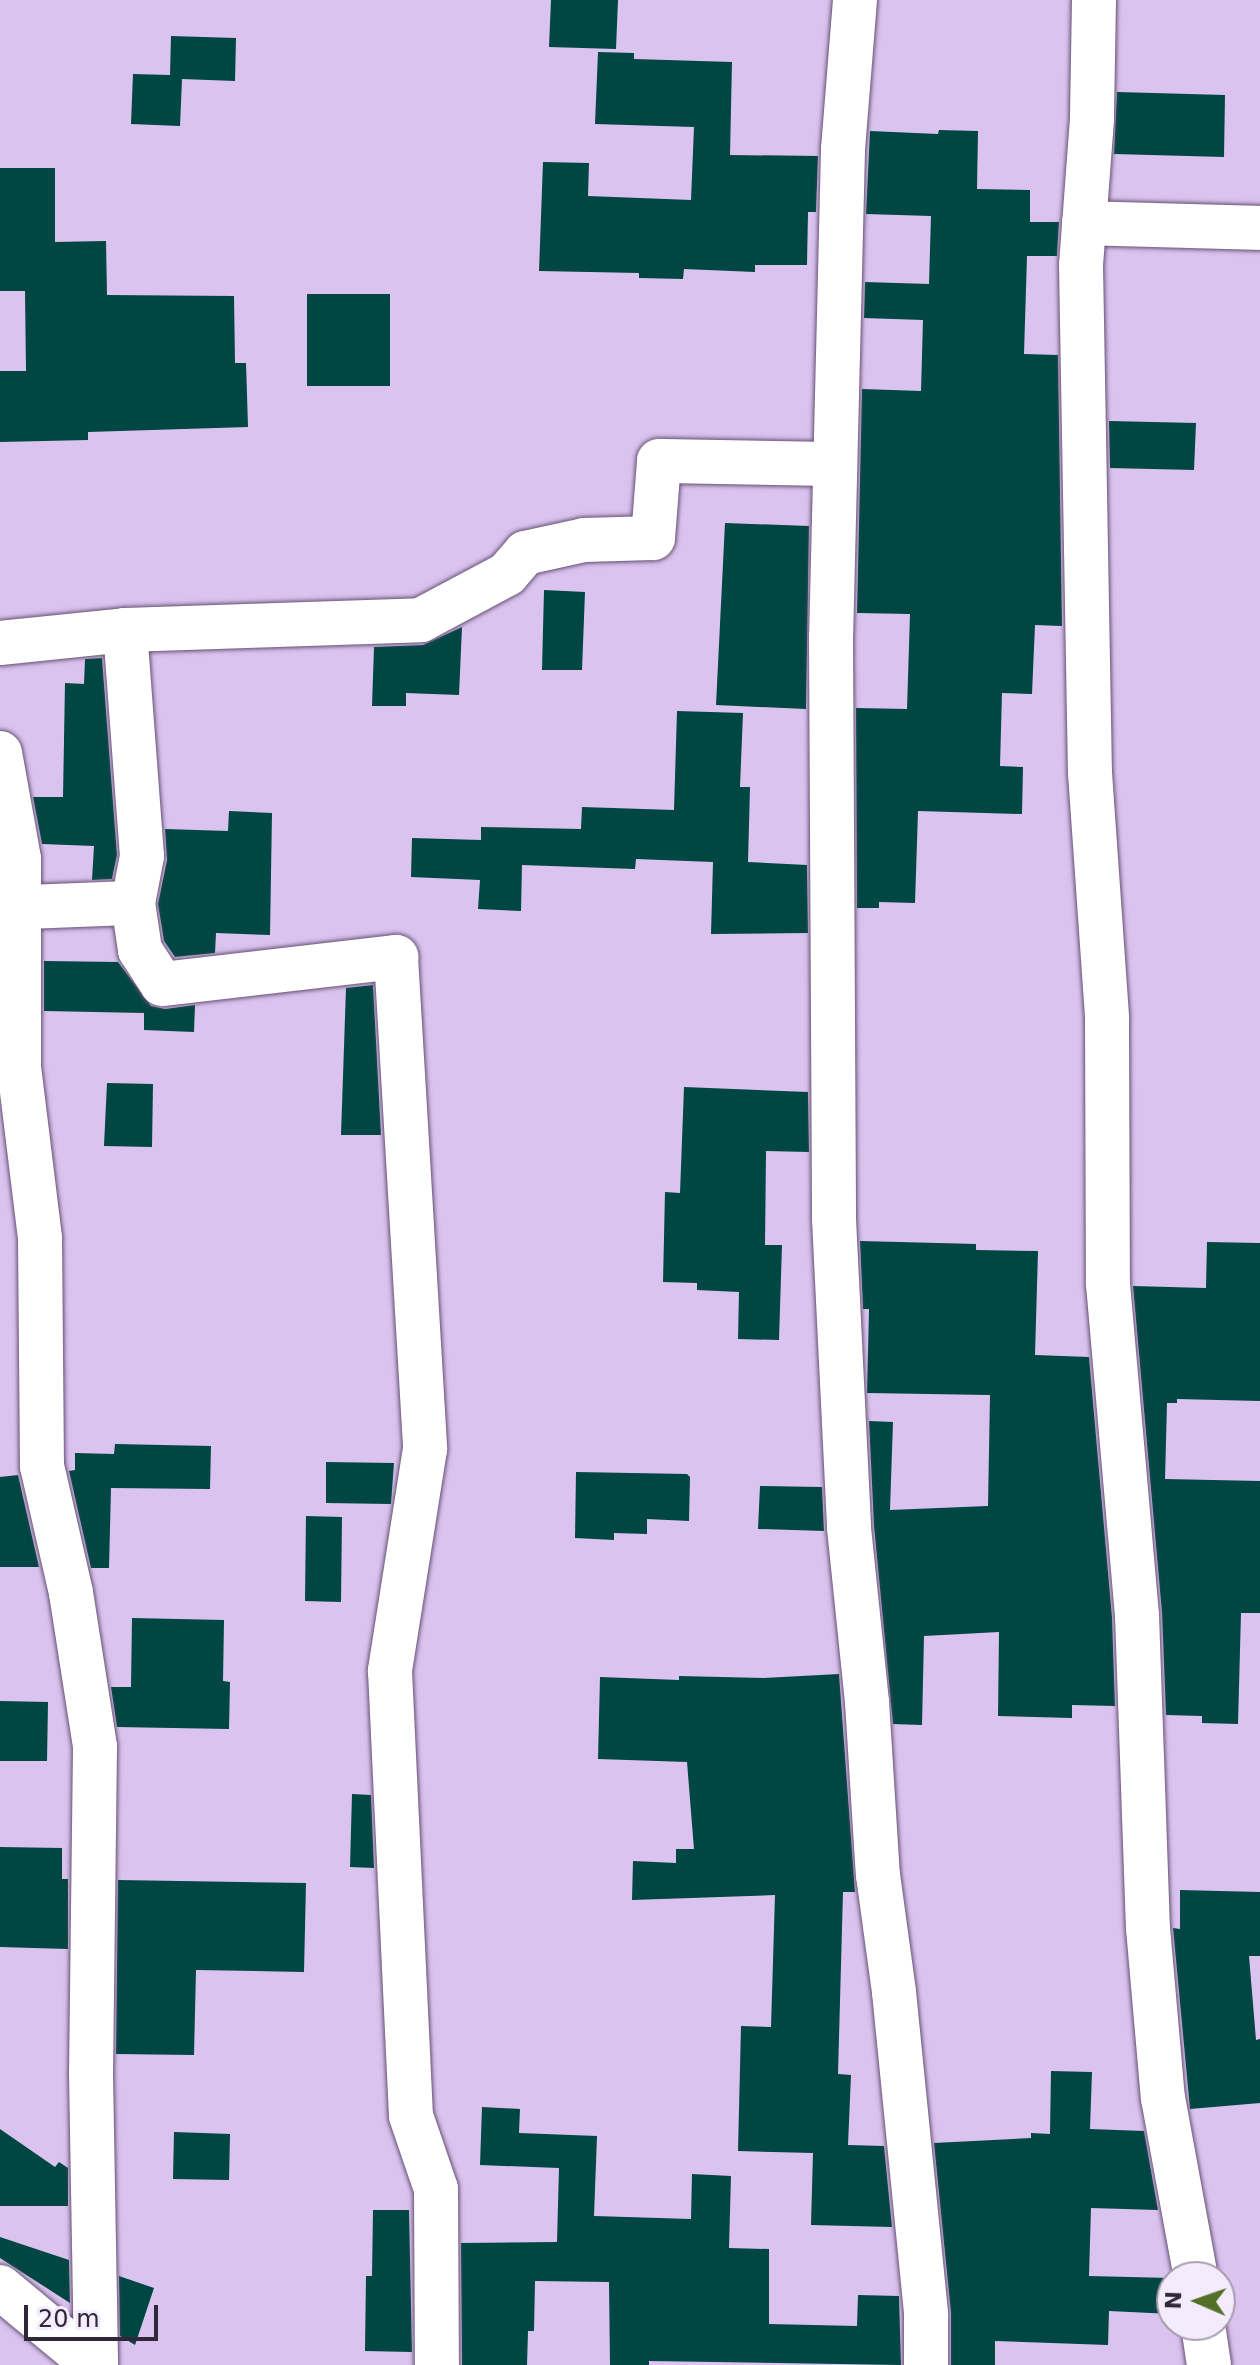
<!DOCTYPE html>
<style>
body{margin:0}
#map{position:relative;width:1260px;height:2365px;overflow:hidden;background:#dac3ee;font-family:"DejaVu Sans",sans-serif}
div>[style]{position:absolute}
.building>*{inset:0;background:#004642}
.roads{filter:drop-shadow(0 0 2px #655175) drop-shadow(0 0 2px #655175)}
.street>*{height:44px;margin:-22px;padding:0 22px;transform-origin:22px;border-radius:22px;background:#fff}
span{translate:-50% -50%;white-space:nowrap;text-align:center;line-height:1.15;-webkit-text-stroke:8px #f4ebfc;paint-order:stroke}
.north{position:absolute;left:1156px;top:2261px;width:80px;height:80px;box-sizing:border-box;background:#f4ebfc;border:2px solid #a69dae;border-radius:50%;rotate:272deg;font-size:22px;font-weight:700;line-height:32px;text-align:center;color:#302838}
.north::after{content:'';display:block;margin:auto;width:28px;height:36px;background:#527127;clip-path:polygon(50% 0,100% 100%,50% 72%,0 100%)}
.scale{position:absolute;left:24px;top:2305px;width:134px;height:36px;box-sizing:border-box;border:4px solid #302838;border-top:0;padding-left:10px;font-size:24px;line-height:28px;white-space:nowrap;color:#302838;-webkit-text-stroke:6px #f4ebfc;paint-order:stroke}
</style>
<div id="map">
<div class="building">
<i style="clip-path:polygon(551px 0,618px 0,616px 49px,549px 47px)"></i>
<i style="clip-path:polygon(171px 36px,236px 38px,235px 81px,182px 79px,180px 126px,131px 124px,133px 74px,170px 75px)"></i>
<i style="clip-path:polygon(598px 52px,634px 53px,634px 59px,732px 62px,730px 155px,818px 156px,816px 212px,808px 212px,807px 265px,755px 265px,755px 272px,684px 269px,683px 279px,639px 278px,639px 273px,539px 271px,543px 162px,589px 163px,588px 196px,691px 200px,694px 127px,595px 124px)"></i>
<i style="clip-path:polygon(1117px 92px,1225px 95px,1224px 157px,1114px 154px)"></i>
<i style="clip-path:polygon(939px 130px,978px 131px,977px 189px,1030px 190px,1030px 222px,1059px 222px,1057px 256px,1027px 256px,1024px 354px,1058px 355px,1062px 626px,1035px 625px,1032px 694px,1002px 693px,1000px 766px,1023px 767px,1022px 814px,918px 811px,915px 903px,879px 902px,879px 908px,857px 908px,856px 708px,907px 709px,910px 614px,857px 613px,862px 389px,921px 391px,923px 320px,864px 318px,865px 282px,929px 284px,931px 216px,866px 214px,870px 131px,938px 134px)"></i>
<i style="clip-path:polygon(0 168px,55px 168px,55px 242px,106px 241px,107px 295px,234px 296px,235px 363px,246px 363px,248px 427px,88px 432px,88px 440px,0 442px,0 371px,26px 371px,25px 291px,0 291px)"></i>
<i style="clip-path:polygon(307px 294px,390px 294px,390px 386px,307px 386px)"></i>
<i style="clip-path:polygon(1109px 421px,1196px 423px,1194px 470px,1110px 468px)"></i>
<i style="clip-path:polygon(725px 523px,809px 526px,806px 709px,716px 705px)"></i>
<i style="clip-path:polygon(544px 590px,585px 592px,582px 670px,542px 670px)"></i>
<i style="clip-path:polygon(462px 627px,459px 695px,406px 693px,406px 706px,372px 706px,374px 647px,423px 645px)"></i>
<i style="clip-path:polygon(102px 658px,117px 855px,112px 879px,92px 880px,94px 846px,42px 844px,33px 797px,63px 797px,65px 683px,84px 684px,85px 659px)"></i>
<i style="clip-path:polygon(677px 711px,743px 713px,740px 787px,750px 787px,748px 862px,807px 865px,808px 933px,711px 934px,713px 862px,636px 859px,635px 869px,522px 865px,521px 911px,478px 909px,480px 880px,411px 877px,412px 838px,481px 840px,481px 827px,581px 829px,582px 807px,674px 810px)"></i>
<i style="clip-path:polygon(229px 811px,272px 813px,270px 935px,216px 933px,215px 953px,175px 957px,164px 941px,158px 904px,167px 860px,165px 829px,228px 831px)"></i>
<i style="clip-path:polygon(44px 961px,118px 962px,151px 1006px,165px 1009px,195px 1005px,194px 1032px,144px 1030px,144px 1013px,44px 1011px)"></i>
<i style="clip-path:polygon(373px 985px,381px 1135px,341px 1135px,346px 988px)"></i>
<i style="clip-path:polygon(107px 1083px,153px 1084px,152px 1147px,104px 1146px)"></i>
<i style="clip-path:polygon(684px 1087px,808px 1092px,809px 1152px,766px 1151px,765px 1245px,782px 1245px,779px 1340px,738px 1339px,739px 1292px,697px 1290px,697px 1283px,663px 1282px,665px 1192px,680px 1193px)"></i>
<i style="clip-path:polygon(860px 1241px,976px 1244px,976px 1250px,1038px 1251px,1035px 1355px,1089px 1357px,1112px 1617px,1115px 1706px,1072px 1705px,1072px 1718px,998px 1716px,999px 1632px,924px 1636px,922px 1725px,893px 1724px,874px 1526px,869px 1421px,893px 1422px,890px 1510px,988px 1506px,990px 1395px,867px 1393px,869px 1309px,863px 1309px)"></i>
<i style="clip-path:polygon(1207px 1242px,1260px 1243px,1260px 1401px,1177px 1399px,1177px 1403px,1167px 1403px,1165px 1479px,1260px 1481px,1260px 1613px,1241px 1613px,1238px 1724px,1202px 1723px,1202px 1716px,1166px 1715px,1162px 1613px,1133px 1286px,1206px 1288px)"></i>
<i style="clip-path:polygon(115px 1444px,211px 1446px,210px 1489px,111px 1488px,109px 1568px,91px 1568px,69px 1471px,75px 1470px,75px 1453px,114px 1454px)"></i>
<i style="clip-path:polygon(326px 1462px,394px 1463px,391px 1504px,326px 1503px)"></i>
<i style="clip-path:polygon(576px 1472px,687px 1474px,690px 1477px,689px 1521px,647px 1519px,647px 1534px,614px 1533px,614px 1540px,575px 1538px)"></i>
<i style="clip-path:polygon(18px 1475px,39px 1567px,0 1567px,0 1477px)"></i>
<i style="clip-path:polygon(760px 1486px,822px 1487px,824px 1531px,758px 1529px)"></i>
<i style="clip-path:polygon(306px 1516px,342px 1517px,341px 1602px,305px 1601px)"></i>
<i style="clip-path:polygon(132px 1618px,224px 1620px,223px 1681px,230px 1682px,229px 1729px,117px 1727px,111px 1687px,131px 1687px)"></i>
<i style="clip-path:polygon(839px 1674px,855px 1892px,843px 1892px,838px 2074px,851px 2075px,848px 2145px,884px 2146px,892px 2227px,811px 2225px,813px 2153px,738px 2151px,741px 2026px,771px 2027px,775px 1895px,632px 1900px,633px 1861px,676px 1863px,676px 1849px,694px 1849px,687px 1762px,598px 1759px,600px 1677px,679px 1680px,679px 1676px,764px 1678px)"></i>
<i style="clip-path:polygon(0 1701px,48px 1702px,47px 1761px,0 1761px)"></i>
<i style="clip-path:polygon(352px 1794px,371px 1795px,374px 1868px,350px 1867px)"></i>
<i style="clip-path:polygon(0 1847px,62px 1848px,62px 1879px,68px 1879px,68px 1949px,0 1947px)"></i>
<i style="clip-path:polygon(118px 1880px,306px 1883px,304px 1972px,196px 1970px,194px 2055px,116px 2054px)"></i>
<i style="clip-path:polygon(1180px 1890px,1260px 1892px,1260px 1956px,1249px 1956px,1256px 2040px,1260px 2039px,1260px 2103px,1190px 2109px,1173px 1928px,1180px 1929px)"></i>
<i style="clip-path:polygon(1051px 2071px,1092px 2072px,1090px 2129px,1144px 2131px,1158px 2210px,1091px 2208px,1089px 2276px,1171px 2278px,1172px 2314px,1109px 2311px,1108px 2345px,995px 2341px,995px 2365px,951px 2365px,951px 2313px,934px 2143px,1031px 2138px,1031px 2133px,1050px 2134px)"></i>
<i style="clip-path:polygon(482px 2107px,520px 2109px,519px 2133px,597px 2136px,594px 2216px,691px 2219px,692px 2174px,731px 2176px,729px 2248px,769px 2249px,769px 2324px,857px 2326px,858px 2295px,899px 2296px,901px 2365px,649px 2361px,649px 2365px,610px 2365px,609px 2282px,535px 2281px,534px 2331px,528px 2331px,527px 2365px,462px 2365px,461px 2243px,557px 2242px,559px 2168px,480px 2165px)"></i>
<i style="clip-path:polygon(0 2129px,55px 2167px,59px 2162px,68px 2168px,68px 2206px,0 2206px)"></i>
<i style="clip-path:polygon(174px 2132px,230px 2134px,229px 2180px,173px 2179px)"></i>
<i style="clip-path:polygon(373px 2210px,409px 2210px,412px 2352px,365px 2351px,366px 2276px,372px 2276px)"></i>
<i style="clip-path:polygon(0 2237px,69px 2260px,70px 2303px,0 2258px)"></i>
<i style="clip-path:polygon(119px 2276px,154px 2288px,135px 2345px,120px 2336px)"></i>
</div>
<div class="roads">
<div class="street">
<i style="left:855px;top:0;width:150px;rotate:94.6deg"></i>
<i style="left:843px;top:150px;width:487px;rotate:91.4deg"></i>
<i style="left:831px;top:637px;width:582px;rotate:89.7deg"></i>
<i style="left:834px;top:1219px;width:309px;rotate:87.2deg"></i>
<i style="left:849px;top:1528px;width:175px;rotate:84.1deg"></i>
<i style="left:867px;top:1702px;width:173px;rotate:86.4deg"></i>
<i style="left:878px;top:1875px;width:118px;rotate:82.2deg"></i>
<i style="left:894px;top:1992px;width:325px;rotate:84.3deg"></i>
<i style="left:926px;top:2315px;width:50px;rotate:90deg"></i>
<i style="left:1094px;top:0;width:119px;rotate:91deg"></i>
<i style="left:1092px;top:119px;width:146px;rotate:94.3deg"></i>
<i style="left:1081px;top:265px;width:508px;rotate:88.99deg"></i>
<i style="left:1090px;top:773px;width:247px;rotate:86deg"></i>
<i style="left:1107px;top:1019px;width:265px;rotate:89.8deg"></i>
<i style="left:1108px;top:1284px;width:332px;rotate:85deg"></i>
<i style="left:1137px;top:1615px;width:313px;rotate:88deg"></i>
<i style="left:1148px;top:1928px;width:171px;rotate:85deg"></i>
<i style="left:1163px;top:2098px;width:182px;rotate:79.6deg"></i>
<i style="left:1084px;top:223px;width:176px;rotate:1.6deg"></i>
<i style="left:125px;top:630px;width:296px;rotate:-1.9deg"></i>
<i style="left:421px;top:620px;width:98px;rotate:-28.1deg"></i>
<i style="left:507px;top:574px;width:28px;rotate:-49deg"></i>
<i style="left:525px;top:553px;width:60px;rotate:-12.4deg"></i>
<i style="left:584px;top:540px;width:69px;rotate:-1.7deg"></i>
<i style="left:653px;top:538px;width:77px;rotate:-85.5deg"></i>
<i style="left:659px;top:461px;width:176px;rotate:1deg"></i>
<i style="left:0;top:643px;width:126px;rotate:-5.9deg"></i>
<i style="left:125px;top:630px;width:227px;rotate:85.7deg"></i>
<i style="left:142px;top:856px;width:48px;rotate:100.8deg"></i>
<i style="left:133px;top:903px;width:48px;rotate:81.5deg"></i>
<i style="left:140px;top:950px;width:40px;rotate:57.1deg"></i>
<i style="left:162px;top:984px;width:236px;rotate:-6.6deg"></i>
<i style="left:396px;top:957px;width:493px;rotate:86.6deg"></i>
<i style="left:425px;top:1449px;width:225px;rotate:99deg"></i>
<i style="left:390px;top:1671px;width:445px;rotate:87.3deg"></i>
<i style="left:411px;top:2116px;width:77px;rotate:71.1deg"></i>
<i style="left:436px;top:2189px;width:176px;rotate:89.7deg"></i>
<i style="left:0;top:753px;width:108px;rotate:79.8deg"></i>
<i style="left:19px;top:859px;width:208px;rotate:90deg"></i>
<i style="left:19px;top:1067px;width:172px;rotate:83deg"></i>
<i style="left:40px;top:1238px;width:228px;rotate:89.5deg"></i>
<i style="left:42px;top:1466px;width:130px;rotate:77.1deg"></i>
<i style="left:71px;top:1593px;width:156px;rotate:81.1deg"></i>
<i style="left:95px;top:1747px;width:326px;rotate:90.7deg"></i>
<i style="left:91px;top:2073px;width:292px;rotate:89deg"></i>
<i style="left:0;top:908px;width:133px;rotate:-2.2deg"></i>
<i style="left:0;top:2287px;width:122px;rotate:39.7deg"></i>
<i style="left:1203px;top:2325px;width:40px;rotate:81.5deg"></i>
</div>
</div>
<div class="north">N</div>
<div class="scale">20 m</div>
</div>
